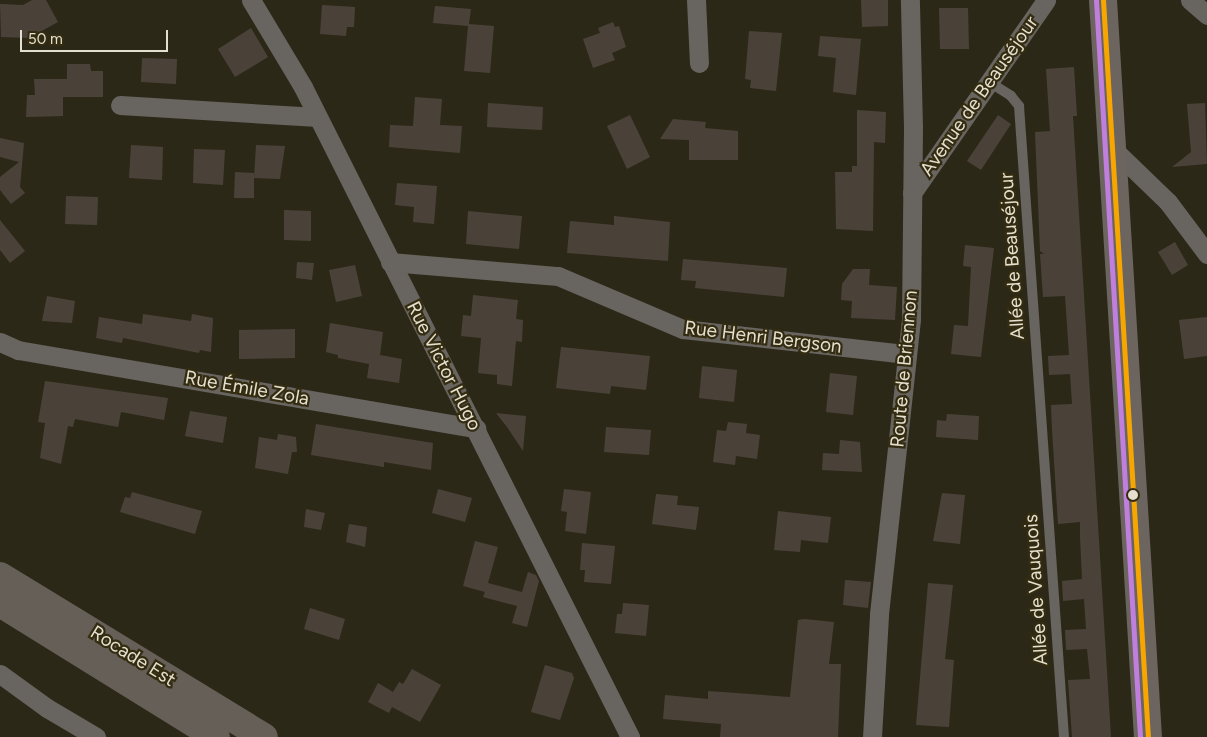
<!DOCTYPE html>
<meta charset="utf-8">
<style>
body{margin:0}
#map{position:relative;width:1207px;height:737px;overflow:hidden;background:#2c2818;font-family:Figtree,sans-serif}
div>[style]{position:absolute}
.building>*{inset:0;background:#4a4239}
.lane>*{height:10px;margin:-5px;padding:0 5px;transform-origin:5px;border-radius:5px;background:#68645f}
.street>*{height:19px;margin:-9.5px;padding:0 9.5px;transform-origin:9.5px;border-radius:9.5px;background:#68645f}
.secondary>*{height:28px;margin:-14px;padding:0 14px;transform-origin:14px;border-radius:14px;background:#6c645f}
.highway>*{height:28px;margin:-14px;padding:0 14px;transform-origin:14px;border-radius:14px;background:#665f58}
.bus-1>*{height:5px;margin:-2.5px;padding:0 2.5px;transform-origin:2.5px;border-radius:2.5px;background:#f7a600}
.bus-2>*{height:5px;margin:-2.5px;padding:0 2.5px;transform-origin:2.5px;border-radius:2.5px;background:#c07fdc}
.dots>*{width:14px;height:14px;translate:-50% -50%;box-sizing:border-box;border:2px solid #342c10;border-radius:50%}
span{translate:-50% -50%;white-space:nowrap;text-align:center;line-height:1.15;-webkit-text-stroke:4.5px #342c10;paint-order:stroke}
.street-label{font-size:19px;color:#e4dfcf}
.scale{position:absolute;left:20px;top:30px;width:148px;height:22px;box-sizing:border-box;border:2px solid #e4dfcf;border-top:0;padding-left:6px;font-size:15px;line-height:18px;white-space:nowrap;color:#e4dfcf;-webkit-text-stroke:4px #342c10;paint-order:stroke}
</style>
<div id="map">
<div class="building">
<i style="clip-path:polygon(32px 0,46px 0,58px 22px,29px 38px,1px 37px,0 4px,23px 5px)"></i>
<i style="clip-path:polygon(861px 0,888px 0,888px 26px,862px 27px)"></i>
<i style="clip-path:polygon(322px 5px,355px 7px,354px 27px,347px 27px,346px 36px,320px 34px)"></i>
<i style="clip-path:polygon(435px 6px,471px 9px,469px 24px,494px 26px,490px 73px,464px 71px,468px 26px,433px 23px)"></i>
<i style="clip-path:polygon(939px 8px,968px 8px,969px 49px,940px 49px)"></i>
<i style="clip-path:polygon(613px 22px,615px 27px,619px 26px,626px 47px,612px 53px,615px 60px,593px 68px,583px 39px,600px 33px,598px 28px)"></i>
<i style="clip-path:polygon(251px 28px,268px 57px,235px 77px,218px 49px)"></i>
<i style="clip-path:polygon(749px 31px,782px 33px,776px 91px,750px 88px,751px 80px,745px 79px)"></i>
<i style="clip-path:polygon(820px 36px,861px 39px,856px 95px,833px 92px,836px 58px,818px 56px)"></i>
<i style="clip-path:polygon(142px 58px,177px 59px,176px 84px,141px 82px)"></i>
<i style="clip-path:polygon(67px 64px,90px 64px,91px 71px,103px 71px,103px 97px,63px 97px,63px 116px,26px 117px,27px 95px,35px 95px,34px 79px,67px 79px)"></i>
<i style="clip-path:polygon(1074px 67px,1077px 116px,1073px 116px,1111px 737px,1072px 737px,1068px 680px,1090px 679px,1087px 649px,1066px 650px,1065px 630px,1086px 629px,1084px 599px,1063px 601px,1062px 581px,1082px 579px,1080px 537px,1080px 522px,1058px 524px,1052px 430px,1051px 405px,1072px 404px,1070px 374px,1049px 375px,1048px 356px,1069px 355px,1065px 296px,1043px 297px,1040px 254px,1044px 254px,1040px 251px,1035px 132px,1050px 131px,1046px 69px)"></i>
<i style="clip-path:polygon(415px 97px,442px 99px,440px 125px,462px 126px,460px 153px,389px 147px,390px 125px,413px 126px)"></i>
<i style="clip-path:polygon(488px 103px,543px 107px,542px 130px,487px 127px)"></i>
<i style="clip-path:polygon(1205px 103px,1207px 164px,1172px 167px,1191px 152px,1187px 104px)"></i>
<i style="clip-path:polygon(857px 110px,886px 112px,885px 143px,874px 142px,873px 231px,836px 229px,835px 172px,852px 172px,852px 166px,857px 166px)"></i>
<i style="clip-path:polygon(630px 115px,650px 157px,627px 169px,607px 126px)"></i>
<i style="clip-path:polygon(998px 115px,1011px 124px,981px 170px,967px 161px)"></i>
<i style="clip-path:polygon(673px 119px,706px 122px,705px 128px,738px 131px,738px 160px,689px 160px,689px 140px,660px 139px)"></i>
<i style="clip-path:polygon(0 138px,24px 143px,20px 187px,25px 193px,11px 204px,0 190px,0 177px,19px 162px,0 157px)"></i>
<i style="clip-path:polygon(131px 145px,163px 147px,162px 180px,129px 178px)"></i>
<i style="clip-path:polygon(256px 145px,285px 146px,280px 179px,254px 178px)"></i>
<i style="clip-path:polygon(194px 149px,225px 150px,223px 185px,193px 183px)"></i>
<i style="clip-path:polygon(235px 172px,254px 173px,254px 198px,234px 198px)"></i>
<i style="clip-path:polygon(397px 183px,437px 186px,434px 224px,413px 222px,414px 207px,395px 205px)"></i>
<i style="clip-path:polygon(66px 196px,98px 197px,97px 225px,65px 224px)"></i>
<i style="clip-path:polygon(284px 210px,311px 211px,311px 241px,284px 240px)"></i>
<i style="clip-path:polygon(468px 211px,522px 216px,519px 249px,466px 244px)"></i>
<i style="clip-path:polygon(614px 216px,670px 222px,668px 261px,567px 253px,570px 221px,614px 225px)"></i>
<i style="clip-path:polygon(0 220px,25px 251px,10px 263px,0 250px)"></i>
<i style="clip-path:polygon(1175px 242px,1188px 265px,1172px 275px,1158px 252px)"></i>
<i style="clip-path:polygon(965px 245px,994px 248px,981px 357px,951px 354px,954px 325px,968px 326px,971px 267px,963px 266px)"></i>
<i style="clip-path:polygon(683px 259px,787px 268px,784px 297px,695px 288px,696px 281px,681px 280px)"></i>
<i style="clip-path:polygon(297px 262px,314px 263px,312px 280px,296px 278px)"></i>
<i style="clip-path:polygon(355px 265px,362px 296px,336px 302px,329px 270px)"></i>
<i style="clip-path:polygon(853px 269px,870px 269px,869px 285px,897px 287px,895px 320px,851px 318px,852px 301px,841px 300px,842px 284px)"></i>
<i style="clip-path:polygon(473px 295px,518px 300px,516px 319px,523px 320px,522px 342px,516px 341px,512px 386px,497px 384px,497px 375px,478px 373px,481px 338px,461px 336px,463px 315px,471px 316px)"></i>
<i style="clip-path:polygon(47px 296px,75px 301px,72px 323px,42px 321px)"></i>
<i style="clip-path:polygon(143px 314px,191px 321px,192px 314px,213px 318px,211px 352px,200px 350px,199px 353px,123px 338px,122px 343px,96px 338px,99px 317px,142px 324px)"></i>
<i style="clip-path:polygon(1207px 317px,1207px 356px,1184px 359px,1179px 320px)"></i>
<i style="clip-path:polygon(330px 323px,383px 332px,380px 355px,402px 359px,399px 383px,367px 378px,369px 364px,338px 358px,338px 355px,326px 352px)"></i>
<i style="clip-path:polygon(295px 329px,295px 358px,239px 359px,239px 330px)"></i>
<i style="clip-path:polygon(561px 347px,650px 356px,646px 390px,611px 386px,610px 394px,556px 388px)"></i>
<i style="clip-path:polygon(702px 366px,737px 370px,734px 402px,699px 398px)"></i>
<i style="clip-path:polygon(830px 373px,857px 376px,853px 415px,826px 412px)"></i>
<i style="clip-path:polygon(45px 381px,168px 398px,164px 420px,121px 412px,118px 427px,75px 419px,73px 427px,68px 426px,61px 464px,40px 458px,45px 423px,38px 422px)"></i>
<i style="clip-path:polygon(190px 411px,227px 417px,223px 443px,185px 436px)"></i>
<i style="clip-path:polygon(496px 413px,526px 416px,523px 451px,507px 427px)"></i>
<i style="clip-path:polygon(947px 414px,979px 416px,978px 440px,936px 437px,937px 420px,946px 421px)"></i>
<i style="clip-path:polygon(728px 422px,747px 424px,746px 433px,760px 435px,757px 459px,736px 456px,735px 465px,713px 462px,717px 430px,726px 431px)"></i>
<i style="clip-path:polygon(316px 424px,433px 443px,431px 470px,384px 462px,384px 467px,311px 455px)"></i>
<i style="clip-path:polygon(606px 427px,651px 430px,649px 455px,604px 452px)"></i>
<i style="clip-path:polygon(278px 434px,296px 437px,297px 452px,292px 452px,288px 474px,255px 468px,259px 437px,277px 440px)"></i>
<i style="clip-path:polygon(840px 440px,860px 442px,862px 472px,822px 470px,823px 453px,839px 454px)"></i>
<i style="clip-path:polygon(438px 489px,472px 498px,465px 522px,432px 513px)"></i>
<i style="clip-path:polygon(564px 489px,591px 492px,586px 534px,565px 531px,567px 512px,561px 511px)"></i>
<i style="clip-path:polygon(132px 492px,202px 511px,195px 534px,120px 512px,125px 497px,130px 498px)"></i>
<i style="clip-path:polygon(942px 493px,965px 495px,960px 544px,933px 541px)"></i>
<i style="clip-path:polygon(656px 494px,678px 496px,677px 505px,699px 507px,696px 530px,652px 524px)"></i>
<i style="clip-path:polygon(306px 509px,325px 513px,321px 530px,304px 527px)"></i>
<i style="clip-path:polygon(778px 511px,831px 517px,828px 543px,801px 540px,800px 552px,774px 550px)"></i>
<i style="clip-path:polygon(349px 524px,367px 527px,365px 547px,346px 542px)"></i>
<i style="clip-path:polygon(475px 541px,498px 547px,488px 583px,522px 592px,528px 572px,536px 575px,539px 581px,527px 627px,512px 623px,517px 606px,483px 597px,485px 592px,463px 586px)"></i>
<i style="clip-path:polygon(582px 543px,615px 546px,611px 584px,584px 582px,585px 570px,580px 570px)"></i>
<i style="clip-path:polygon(845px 580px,871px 582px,868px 608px,843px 605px)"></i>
<i style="clip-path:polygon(928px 583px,953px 585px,945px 659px,954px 660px,949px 727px,916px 725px)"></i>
<i style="clip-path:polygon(623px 603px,649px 605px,646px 636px,615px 633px,617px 614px,622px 614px)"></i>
<i style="clip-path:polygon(310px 608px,345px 619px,339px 640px,304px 629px)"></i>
<i style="clip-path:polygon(804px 619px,834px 622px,829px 664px,841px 664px,838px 737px,720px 737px,721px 724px,663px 719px,665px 695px,708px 699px,708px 691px,790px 697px,798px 620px)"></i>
<i style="clip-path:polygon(545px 665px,572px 673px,574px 678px,560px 720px,531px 712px)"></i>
<i style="clip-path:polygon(412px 669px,441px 685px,420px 722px,392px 707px,389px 713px,368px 702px,378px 683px,393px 692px,399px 682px,403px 684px)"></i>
</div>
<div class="lane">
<i style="left:989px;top:82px;width:26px;rotate:32deg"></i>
<i style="left:1011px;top:96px;width:13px;rotate:51deg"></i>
<i style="left:1019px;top:106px;width:633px;rotate:85.92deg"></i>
</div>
<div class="street">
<i style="left:251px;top:0;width:101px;rotate:59.1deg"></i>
<i style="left:303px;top:87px;width:728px;rotate:63.29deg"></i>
<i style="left:696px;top:0;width:63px;rotate:87.3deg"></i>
<i style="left:1190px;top:0;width:23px;rotate:41deg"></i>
<i style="left:120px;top:105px;width:198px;rotate:3.5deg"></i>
<i style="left:1110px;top:146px;width:81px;rotate:44deg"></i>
<i style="left:1168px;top:202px;width:65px;rotate:53.1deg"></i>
<i style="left:912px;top:193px;width:235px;rotate:-55.2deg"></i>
<i style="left:390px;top:262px;width:169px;rotate:4.8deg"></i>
<i style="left:558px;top:276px;width:136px;rotate:23deg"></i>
<i style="left:683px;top:329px;width:225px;rotate:6.4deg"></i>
<i style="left:0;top:342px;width:20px;rotate:24deg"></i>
<i style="left:18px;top:350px;width:465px;rotate:9.7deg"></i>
<i style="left:0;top:674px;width:58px;rotate:35.9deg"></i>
<i style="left:47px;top:708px;width:57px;rotate:30.6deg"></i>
<i style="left:872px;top:737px;width:123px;rotate:-86.7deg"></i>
<i style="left:879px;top:614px;width:297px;rotate:-83.8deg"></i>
<i style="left:911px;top:319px;width:192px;rotate:-89.4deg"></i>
<i style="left:913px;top:127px;width:127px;rotate:-91.4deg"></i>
</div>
<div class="secondary">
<i style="left:1103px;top:0;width:738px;rotate:86.51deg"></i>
</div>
<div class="highway">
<i style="left:0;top:576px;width:309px;rotate:31.4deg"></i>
<i style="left:0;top:603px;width:254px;rotate:31.8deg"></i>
</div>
<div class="bus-1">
<i style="left:1103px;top:0;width:738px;rotate:86.51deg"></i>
</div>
<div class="bus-2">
<i style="left:1096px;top:0;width:738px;rotate:86.58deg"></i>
</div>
<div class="dots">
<i style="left:1133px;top:495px;background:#e4dfcf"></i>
</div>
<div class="street-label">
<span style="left:979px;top:96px;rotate:-55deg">Avenue de Beauséjour</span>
<span style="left:1012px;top:256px;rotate:-94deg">Allée de Beauséjour</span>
<span style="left:763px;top:337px;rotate:7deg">Rue Henri Bergson</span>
<span style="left:444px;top:366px;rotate:63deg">Rue Victor Hugo</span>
<span style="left:904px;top:369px;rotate:-85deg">Route de Briennon</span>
<span style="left:247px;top:388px;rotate:10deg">Rue Émile Zola</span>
<span style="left:1036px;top:590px;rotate:-94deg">Allée de Vauquois</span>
<span style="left:133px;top:656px;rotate:32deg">Rocade Est</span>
</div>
<div class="scale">50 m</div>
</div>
